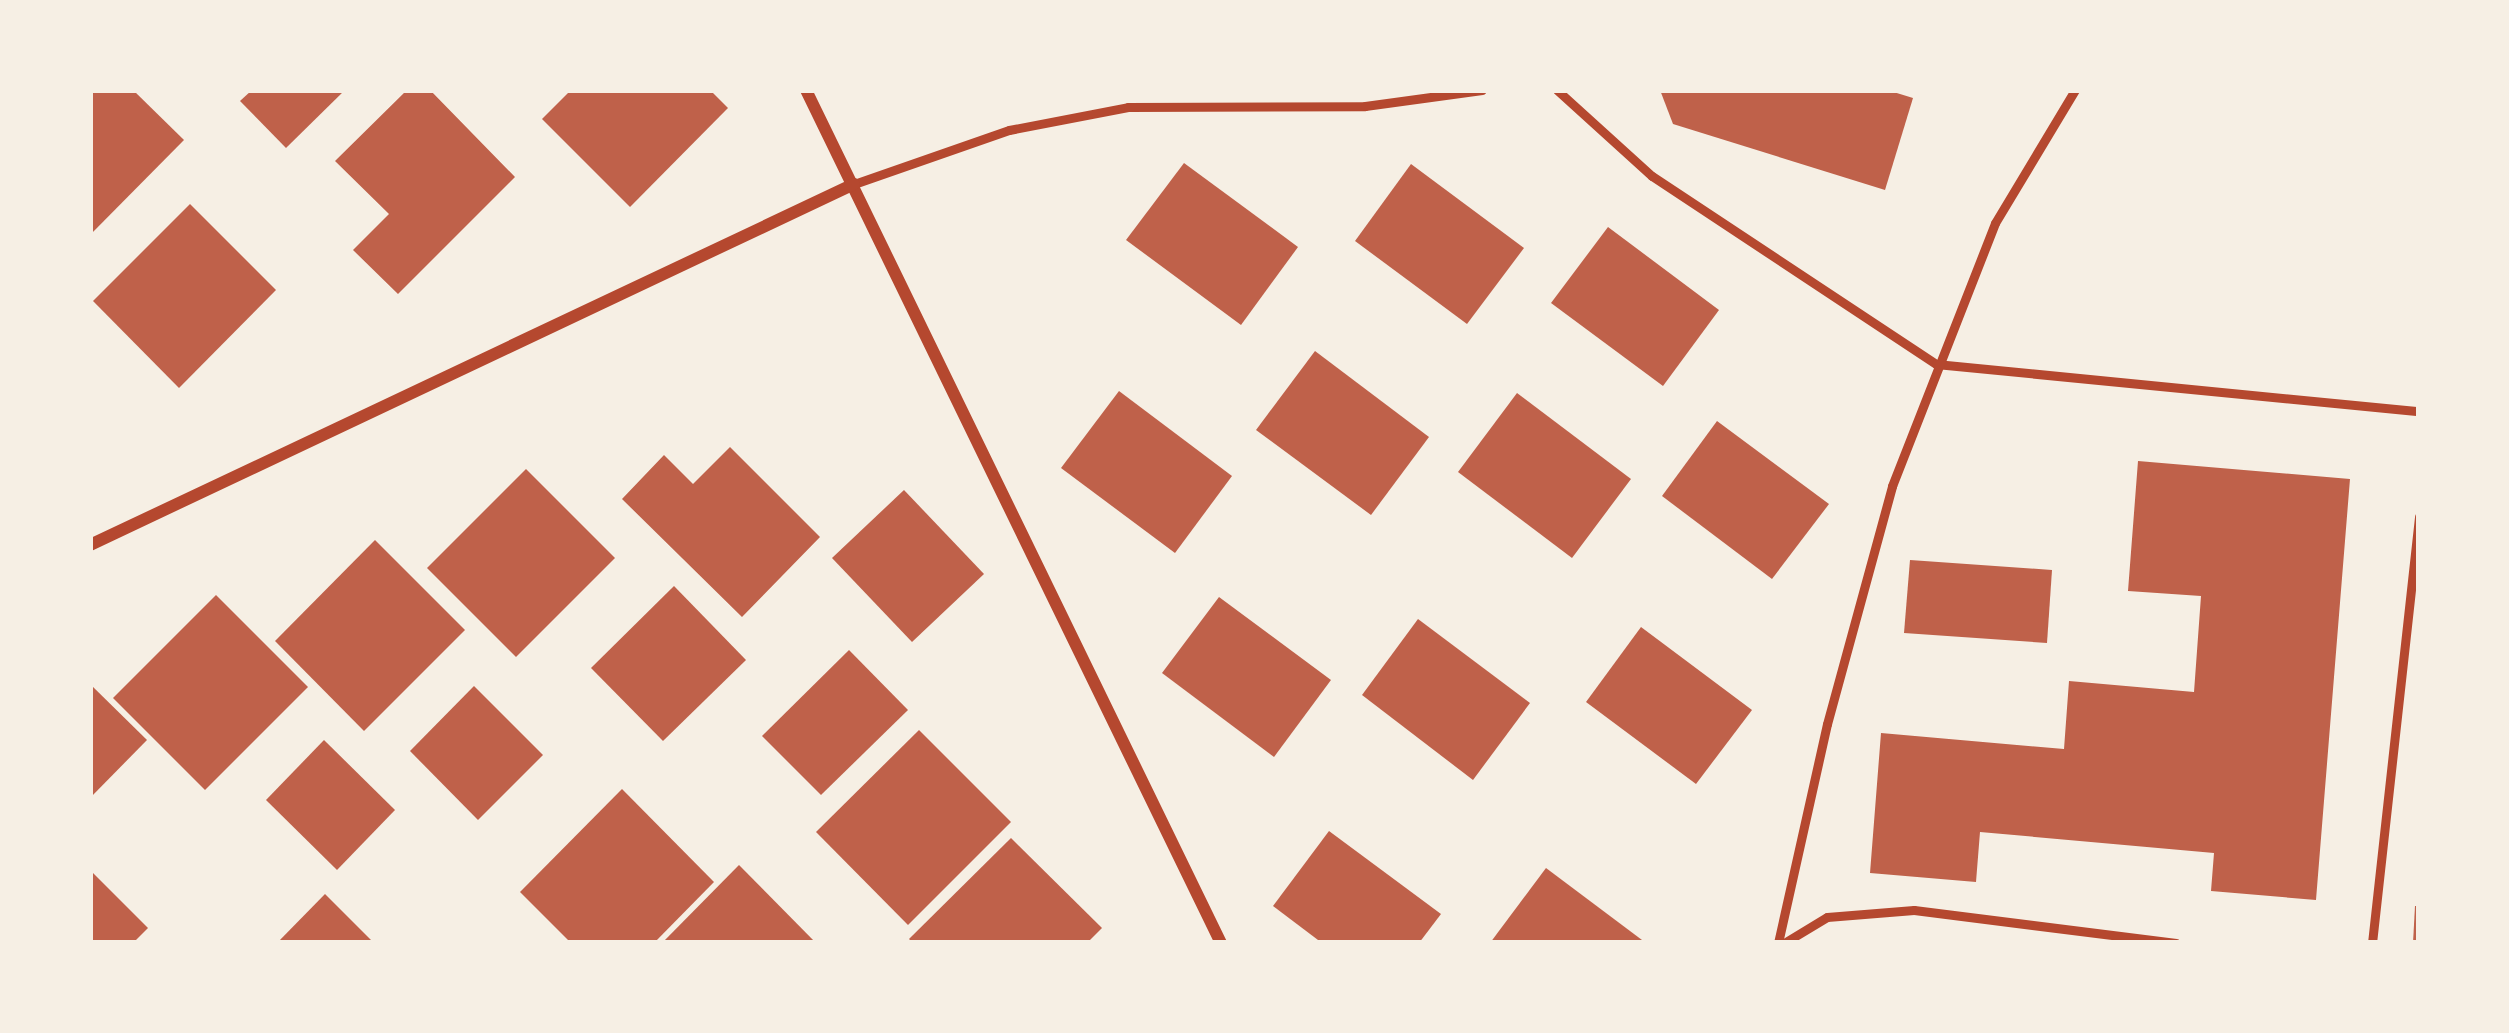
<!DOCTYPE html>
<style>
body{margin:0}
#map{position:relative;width:2509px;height:1033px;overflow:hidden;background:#f6efe4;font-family:Inter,sans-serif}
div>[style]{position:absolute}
.building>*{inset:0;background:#bf614a}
.service>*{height:9px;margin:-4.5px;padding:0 4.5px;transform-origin:4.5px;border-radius:4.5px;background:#b5482f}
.minor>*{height:12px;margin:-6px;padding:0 6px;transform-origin:6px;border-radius:6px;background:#b5482f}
span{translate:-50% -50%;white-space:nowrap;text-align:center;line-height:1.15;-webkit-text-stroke:9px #f6efe4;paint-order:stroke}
.frame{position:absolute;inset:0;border:93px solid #f6efe4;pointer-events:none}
</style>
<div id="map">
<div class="building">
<i style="clip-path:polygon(90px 90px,133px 90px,184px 140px,90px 235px)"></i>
<i style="clip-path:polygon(252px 90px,345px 90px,286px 148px,240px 101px)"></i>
<i style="clip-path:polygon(407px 90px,430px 90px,515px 177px,398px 294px,353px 250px,389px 214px,335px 161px)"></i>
<i style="clip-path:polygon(571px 90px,710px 90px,728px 108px,630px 207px,542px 119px)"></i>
<i style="clip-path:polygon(1660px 90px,1887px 90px,1913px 98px,1885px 190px,1673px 124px)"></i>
<i style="clip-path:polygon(1184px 163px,1298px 247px,1241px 325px,1126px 240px)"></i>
<i style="clip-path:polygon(1411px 164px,1524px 248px,1467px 324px,1355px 241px)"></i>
<i style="clip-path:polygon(190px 204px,276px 290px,179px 388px,93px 301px)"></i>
<i style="clip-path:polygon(1608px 227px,1719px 310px,1663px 386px,1551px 303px)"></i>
<i style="clip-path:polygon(1315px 351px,1429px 437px,1371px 515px,1256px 430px)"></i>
<i style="clip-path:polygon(1119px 391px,1232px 476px,1175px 553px,1061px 468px)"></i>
<i style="clip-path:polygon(1517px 393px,1631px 479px,1572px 558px,1458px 472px)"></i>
<i style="clip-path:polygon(1717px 421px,1829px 504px,1772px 579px,1662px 496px)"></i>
<i style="clip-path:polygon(730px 447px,820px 537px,742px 617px,622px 499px,664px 455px,693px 484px)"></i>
<i style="clip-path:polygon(2138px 461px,2350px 479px,2316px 900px,2211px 891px,2214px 853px,1980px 832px,1976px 882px,1870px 873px,1881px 733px,2064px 749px,2069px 681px,2194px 692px,2201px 596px,2128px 591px)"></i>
<i style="clip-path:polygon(526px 469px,615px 558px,516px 657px,427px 568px)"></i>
<i style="clip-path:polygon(904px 490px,984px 574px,912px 642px,832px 558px)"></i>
<i style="clip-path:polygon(375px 540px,465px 630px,364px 731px,275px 641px)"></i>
<i style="clip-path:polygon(1910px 560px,2052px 570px,2047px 643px,1904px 633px)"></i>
<i style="clip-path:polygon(674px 586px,746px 660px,663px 741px,591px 668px)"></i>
<i style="clip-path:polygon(216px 595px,308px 687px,205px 790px,113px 698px)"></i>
<i style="clip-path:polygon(1219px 597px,1331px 680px,1274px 757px,1162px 673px)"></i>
<i style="clip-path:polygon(1418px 619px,1530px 703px,1473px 780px,1362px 695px)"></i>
<i style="clip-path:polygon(1641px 627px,1752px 710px,1696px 784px,1586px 702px)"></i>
<i style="clip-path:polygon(849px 650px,908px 710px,821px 795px,762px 736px)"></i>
<i style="clip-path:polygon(90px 684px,147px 740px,90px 798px)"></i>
<i style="clip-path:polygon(474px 686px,543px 755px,478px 820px,410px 751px)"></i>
<i style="clip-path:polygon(919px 730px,1011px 822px,908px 925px,816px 832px)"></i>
<i style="clip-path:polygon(324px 740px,395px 810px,337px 870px,266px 800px)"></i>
<i style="clip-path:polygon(622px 789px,714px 882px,654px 943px,571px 943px,520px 892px)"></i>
<i style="clip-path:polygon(1329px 831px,1441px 914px,1419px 943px,1322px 943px,1273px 906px)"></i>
<i style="clip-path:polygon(1011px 838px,1102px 928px,1087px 943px,913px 943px,909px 939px)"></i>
<i style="clip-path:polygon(739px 865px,816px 943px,662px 943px)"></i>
<i style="clip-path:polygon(1546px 868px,1646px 943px,1490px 943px)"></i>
<i style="clip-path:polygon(90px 870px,148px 928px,133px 943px,90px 943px)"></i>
<i style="clip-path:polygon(325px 894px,374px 943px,277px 943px)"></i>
<i style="clip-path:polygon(2415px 906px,2419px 906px,2419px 943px,2413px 943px)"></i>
</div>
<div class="service">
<i style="left:1557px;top:90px;width:128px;rotate:42.2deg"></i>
<i style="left:1652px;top:176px;width:341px;rotate:33.5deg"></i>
<i style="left:1936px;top:364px;width:485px;rotate:5.6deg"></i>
<i style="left:854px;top:184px;width:164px;rotate:-19.2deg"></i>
<i style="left:1009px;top:130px;width:121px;rotate:-10.9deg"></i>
<i style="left:1128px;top:107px;width:237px;rotate:-0.2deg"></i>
<i style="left:1365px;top:106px;width:118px;rotate:-7.8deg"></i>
<i style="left:1778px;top:943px;width:224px;rotate:-77.4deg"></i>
<i style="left:1827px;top:724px;width:247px;rotate:-74.7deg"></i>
<i style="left:1892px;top:486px;width:282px;rotate:-68.6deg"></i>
<i style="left:1995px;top:223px;width:155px;rotate:-59deg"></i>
<i style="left:1784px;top:943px;width:50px;rotate:-31.2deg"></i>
<i style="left:1827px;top:917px;width:87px;rotate:-4.6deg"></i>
<i style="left:1914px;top:910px;width:264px;rotate:7.2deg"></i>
<i style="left:2372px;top:943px;width:429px;rotate:-83.7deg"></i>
</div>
<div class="minor">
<i style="left:806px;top:90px;width:949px;rotate:64.06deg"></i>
<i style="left:90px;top:545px;width:845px;rotate:-25.29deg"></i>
</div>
<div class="frame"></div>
</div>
